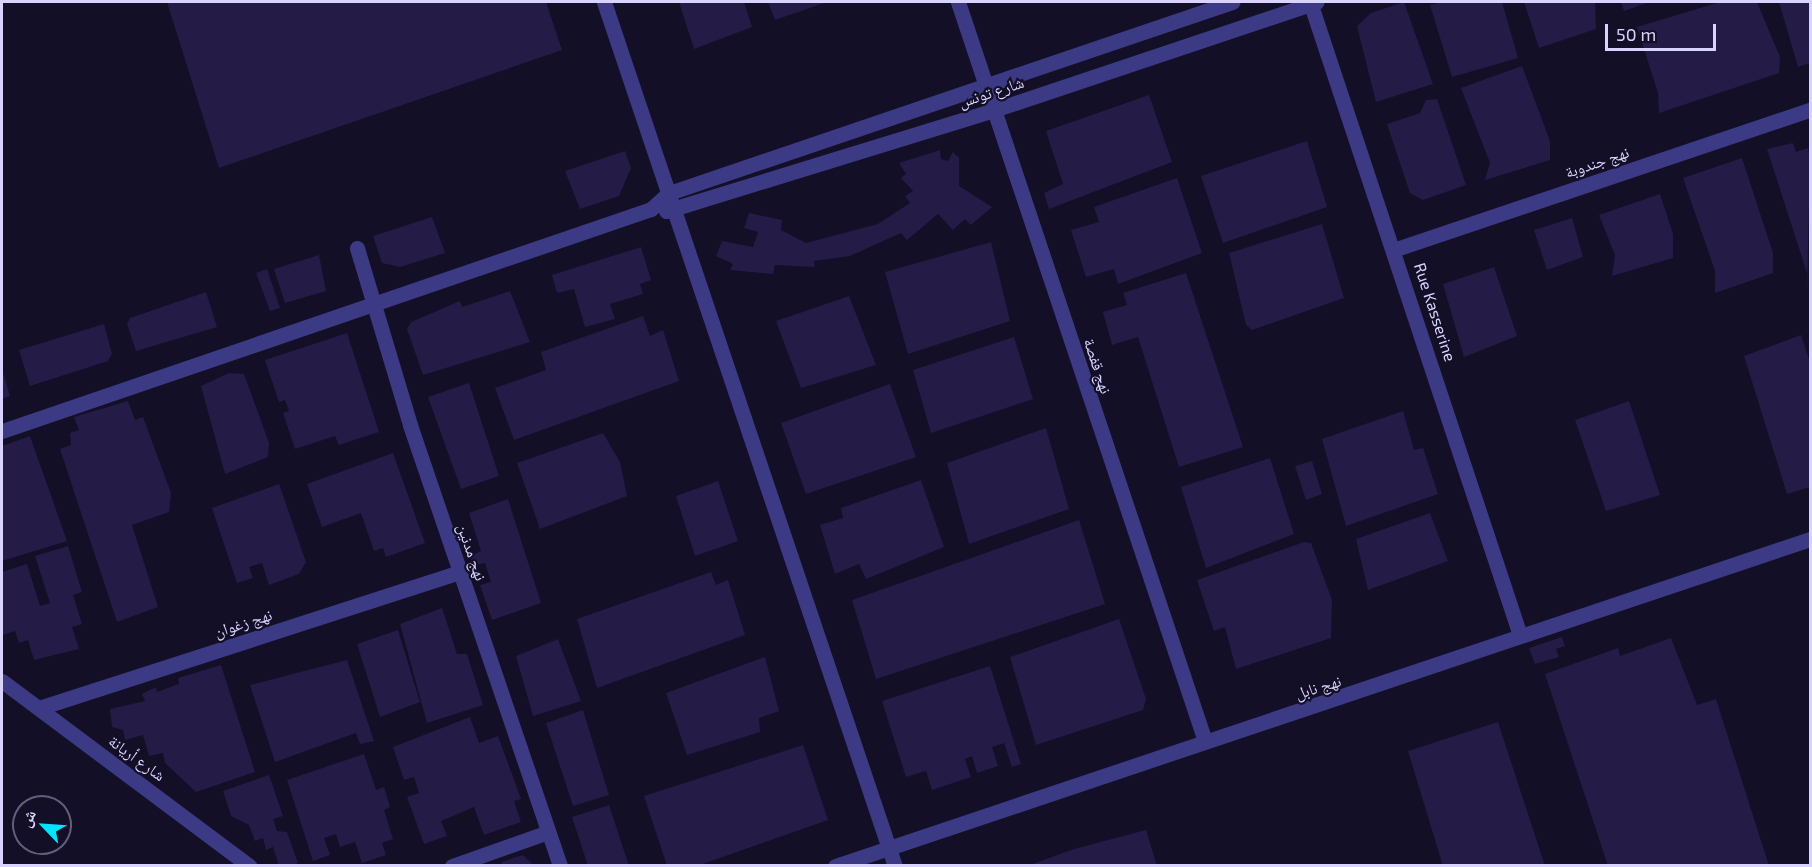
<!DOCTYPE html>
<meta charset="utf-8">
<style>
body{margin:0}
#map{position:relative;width:1812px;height:867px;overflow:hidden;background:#130f26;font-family:"Exo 2","Noto Naskh Arabic",sans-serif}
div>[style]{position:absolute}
.building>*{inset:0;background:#241b47}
.minor>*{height:15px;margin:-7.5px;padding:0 7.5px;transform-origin:7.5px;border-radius:7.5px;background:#3d3a85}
span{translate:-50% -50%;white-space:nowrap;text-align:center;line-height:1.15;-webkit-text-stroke:4.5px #130f26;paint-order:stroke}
.street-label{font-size:16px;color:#d9d4ff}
.frame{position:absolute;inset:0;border:3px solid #d9d4ff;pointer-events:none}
.north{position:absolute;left:12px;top:795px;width:60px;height:60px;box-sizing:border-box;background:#130f26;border:2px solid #625e7d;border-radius:50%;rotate:295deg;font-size:16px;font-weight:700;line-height:24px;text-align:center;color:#d9d4ff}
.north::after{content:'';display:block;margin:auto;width:21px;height:27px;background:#00e5ff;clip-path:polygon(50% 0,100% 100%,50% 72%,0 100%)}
.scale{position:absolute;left:1605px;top:24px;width:111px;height:27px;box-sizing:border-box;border:3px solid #d9d4ff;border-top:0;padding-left:8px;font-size:18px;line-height:21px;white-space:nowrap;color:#d9d4ff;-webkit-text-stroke:4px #130f26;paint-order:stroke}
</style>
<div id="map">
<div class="building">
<i style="clip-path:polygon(167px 2px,546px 2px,562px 50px,219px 168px)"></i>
<i style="clip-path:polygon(679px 2px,744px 2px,752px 27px,694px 49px)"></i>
<i style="clip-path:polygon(768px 2px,827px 2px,775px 20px)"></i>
<i style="clip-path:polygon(1404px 2px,1433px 84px,1376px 102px,1357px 26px,1371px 13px)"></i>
<i style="clip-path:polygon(1441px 2px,1502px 2px,1518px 58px,1452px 77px,1430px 5px)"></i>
<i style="clip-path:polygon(1524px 2px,1595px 2px,1596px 29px,1539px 48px)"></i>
<i style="clip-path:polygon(1621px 2px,1650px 2px,1624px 11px)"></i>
<i style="clip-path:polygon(1720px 2px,1757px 2px,1780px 57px,1779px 73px,1659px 113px,1658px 93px,1637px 27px)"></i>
<i style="clip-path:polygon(1779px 2px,1810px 2px,1810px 63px,1798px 67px)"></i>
<i style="clip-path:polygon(1522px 66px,1550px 141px,1550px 160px,1485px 180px,1490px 163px,1461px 88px)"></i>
<i style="clip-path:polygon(1149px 95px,1172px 162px,1049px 209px,1044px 193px,1063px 184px,1046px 131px)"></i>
<i style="clip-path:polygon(1437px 99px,1466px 185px,1423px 200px,1410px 193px,1387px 124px,1420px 113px,1426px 100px)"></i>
<i style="clip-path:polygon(1307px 141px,1327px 207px,1223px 243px,1201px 176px)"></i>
<i style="clip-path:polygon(1793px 143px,1796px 152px,1808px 148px,1810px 157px,1807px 294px,1807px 273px,1767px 149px)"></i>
<i style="clip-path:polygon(940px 150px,941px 159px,948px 161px,953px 152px,959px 158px,959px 186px,992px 207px,971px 225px,965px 219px,953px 230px,938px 214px,907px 240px,901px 233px,850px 256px,814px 261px,815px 267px,775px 265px,773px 274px,730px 270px,733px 264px,716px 256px,722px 241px,753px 247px,758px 232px,744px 228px,749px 213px,782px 220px,781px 230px,806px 243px,878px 224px,910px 203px,905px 196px,913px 191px,901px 178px,906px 174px,899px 163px)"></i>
<i style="clip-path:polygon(625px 151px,631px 168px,619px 196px,580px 209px,565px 171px)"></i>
<i style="clip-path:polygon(1742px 158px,1773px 253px,1773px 273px,1715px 293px,1715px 271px,1683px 178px)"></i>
<i style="clip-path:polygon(1177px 178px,1202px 253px,1118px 284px,1114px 269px,1086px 277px,1071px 230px,1099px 222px,1094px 207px)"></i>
<i style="clip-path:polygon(1660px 194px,1673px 234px,1673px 258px,1612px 276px,1615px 255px,1599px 215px)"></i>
<i style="clip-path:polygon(432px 217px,445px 253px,400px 267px,382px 263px,373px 236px)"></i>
<i style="clip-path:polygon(1572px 218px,1583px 257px,1547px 270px,1534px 230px)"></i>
<i style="clip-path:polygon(1322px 224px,1344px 298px,1252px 330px,1246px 325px,1229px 253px)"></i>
<i style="clip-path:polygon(991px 242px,1010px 321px,908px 354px,885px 272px)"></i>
<i style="clip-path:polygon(641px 247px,651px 280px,640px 284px,643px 294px,610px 304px,615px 319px,585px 327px,574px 289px,557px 293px,552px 275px)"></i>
<i style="clip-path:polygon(319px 255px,326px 291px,285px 303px,274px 269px)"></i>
<i style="clip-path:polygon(1494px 267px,1517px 336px,1464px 357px,1443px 284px)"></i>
<i style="clip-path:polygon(267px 269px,280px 308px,270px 311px,256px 273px)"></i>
<i style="clip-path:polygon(1186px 273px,1243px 447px,1179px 467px,1138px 337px,1112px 345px,1103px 312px,1127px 305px,1123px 293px)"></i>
<i style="clip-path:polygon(510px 291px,530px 342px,423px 375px,407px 329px,411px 322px,460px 301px,462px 307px)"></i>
<i style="clip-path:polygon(206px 292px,217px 327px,136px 351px,127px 324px,130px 318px)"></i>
<i style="clip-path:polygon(849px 296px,876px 365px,801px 388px,776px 321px)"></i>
<i style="clip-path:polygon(643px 316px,650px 336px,663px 330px,679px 381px,514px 440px,495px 388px,546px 370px,541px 352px)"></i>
<i style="clip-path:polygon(104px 324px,112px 354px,108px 361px,30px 386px,19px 350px)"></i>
<i style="clip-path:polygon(347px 333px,379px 432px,339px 445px,335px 436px,295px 449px,283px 413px,289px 411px,285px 400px,279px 402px,265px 360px)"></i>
<i style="clip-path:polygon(1801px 335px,1810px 362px,1810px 487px,1787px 494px,1744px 356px)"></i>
<i style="clip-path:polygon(1014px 337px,1033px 399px,931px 433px,913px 370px)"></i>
<i style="clip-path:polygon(2px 369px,10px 396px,2px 399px)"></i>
<i style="clip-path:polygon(229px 373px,244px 374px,269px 443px,268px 457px,225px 474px,201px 386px)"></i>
<i style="clip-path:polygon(469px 383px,499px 476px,461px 489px,428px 397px)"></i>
<i style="clip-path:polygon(890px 384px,916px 457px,806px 494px,781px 423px)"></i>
<i style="clip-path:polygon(128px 401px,135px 420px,143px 417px,171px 493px,169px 512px,132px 525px,158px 607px,117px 622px,60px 449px,71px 445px,70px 433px,79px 430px,74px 417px)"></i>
<i style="clip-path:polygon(1629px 401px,1660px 495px,1606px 511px,1575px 420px)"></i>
<i style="clip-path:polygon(1403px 411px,1414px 450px,1423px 448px,1438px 494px,1346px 526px,1322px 439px)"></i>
<i style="clip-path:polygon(1046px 428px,1069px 509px,969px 544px,947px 463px)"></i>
<i style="clip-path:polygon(603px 433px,620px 462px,627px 496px,540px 529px,517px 463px)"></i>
<i style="clip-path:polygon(30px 436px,67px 541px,2px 561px,2px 446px)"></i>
<i style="clip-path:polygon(393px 453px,425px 543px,386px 557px,383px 548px,374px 551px,361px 513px,322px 527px,307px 484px)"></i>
<i style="clip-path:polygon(1270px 458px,1294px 534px,1206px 568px,1181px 487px)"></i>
<i style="clip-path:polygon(1312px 461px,1322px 494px,1306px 500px,1295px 466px)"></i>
<i style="clip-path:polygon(921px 480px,944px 547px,866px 579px,859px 564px,835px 574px,820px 525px,843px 518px,841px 508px)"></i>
<i style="clip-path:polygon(718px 481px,738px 541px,695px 556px,676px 496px)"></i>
<i style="clip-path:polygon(279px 484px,306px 562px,299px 574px,269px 585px,262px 563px,249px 567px,253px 578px,237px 583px,212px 508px)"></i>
<i style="clip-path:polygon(508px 499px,541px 603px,492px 620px,480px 585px,491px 582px,485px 563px,473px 566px,470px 556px,481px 551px,469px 513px)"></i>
<i style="clip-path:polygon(1430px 513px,1448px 561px,1368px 590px,1356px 539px)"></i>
<i style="clip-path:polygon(1079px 520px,1105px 604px,876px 679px,852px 600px)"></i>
<i style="clip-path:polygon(1304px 542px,1311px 543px,1332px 600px,1331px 638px,1236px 669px,1225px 627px,1214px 631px,1197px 580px)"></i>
<i style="clip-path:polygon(68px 546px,82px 592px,73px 595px,82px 624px,72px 627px,79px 649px,34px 660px,28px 640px,19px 643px,15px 631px,3px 635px,2px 572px,27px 564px,40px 606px,50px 603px,35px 556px)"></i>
<i style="clip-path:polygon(711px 572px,716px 585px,728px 580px,745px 635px,597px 688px,577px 619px)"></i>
<i style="clip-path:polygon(442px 608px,457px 654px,467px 654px,483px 705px,427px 723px,400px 624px)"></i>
<i style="clip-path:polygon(1119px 619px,1146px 699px,1143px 710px,1036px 745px,1010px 657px)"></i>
<i style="clip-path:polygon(398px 630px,420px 702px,380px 717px,357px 644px)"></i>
<i style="clip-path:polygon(1562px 637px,1565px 646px,1556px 649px,1559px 657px,1535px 664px,1529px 648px)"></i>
<i style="clip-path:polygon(1671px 638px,1697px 705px,1716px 699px,1769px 866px,1608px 866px,1545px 674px,1618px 648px,1620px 656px)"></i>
<i style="clip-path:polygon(558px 639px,581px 701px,533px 716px,516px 656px)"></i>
<i style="clip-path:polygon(765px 657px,779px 711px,759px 718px,760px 732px,687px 755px,666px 693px)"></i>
<i style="clip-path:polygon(347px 660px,374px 741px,360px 744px,356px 733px,275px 762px,250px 685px)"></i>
<i style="clip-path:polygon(221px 665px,255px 772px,196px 792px,165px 763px,163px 753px,149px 756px,143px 735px,125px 740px,123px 730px,112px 727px,110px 709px,145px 701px,142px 694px,156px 687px,157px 692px,179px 684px,178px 678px)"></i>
<i style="clip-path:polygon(990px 666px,1021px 764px,1012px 767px,1004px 743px,992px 747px,998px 766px,977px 773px,972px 756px,965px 759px,971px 777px,932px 790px,926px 771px,906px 777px,882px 701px)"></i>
<i style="clip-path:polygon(583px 710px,609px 795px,573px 806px,546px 723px)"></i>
<i style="clip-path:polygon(470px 717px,479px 743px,498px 736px,521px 799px,514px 801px,521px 822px,484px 835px,474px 807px,441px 821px,447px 836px,424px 844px,407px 797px,419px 793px,414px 777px,404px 780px,393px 747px)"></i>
<i style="clip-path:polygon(1498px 722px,1545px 866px,1443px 866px,1408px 751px)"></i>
<i style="clip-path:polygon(803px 745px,828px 820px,697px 866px,667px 866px,644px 796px)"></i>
<i style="clip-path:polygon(364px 754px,376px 790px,384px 787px,390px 807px,384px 810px,393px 839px,382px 843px,386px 855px,362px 863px,355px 842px,340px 847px,336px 834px,324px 838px,330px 855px,313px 861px,287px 780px)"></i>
<i style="clip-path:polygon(269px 775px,283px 816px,273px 819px,277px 831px,287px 832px,298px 863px,291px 866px,279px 866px,273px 847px,266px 850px,263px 838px,255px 841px,249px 825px,231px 816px,223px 791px)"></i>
<i style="clip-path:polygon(609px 805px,629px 866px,588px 866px,572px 817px)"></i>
<i style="clip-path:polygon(1146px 830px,1157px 866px,1027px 866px,1074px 849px)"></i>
<i style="clip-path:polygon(523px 855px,534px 866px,502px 866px,501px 862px)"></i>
</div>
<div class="minor">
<i style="left:604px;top:2px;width:912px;rotate:71.39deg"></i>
<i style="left:958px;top:2px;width:779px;rotate:71.52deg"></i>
<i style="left:1310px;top:2px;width:667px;rotate:71.65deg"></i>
<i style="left:666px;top:211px;width:343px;rotate:-17.1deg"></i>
<i style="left:994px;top:110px;width:340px;rotate:-18.5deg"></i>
<i style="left:357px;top:248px;width:185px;rotate:73.3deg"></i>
<i style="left:410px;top:425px;width:466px;rotate:71.2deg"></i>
<i style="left:1396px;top:249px;width:437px;rotate:-18.6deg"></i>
<i style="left:2px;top:431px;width:686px;rotate:-18.88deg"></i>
<i style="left:651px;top:209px;width:24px;rotate:-42deg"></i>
<i style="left:669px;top:193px;width:595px;rotate:-18.74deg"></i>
<i style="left:2px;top:681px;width:309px;rotate:36.8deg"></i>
<i style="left:39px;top:708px;width:441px;rotate:-17.9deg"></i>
<i style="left:452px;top:866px;width:102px;rotate:-19.5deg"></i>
<i style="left:835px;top:866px;width:1028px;rotate:-18.54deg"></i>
</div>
<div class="street-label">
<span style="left:991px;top:92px;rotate:-18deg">شارع تونس</span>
<span style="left:1597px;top:162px;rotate:-19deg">نهج جندوبة</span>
<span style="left:1435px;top:312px;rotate:72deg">Rue Kasserine</span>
<span style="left:1098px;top:366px;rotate:72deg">نهج قفصة</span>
<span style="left:472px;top:552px;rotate:71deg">نهج مدنين</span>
<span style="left:243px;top:623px;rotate:-18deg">نهج زغوان</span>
<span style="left:1318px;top:687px;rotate:-17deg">نهج نابل</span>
<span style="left:137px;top:758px;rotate:36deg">شارع أريانة</span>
</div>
<div class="frame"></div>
<div class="north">ش</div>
<div class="scale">50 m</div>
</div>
